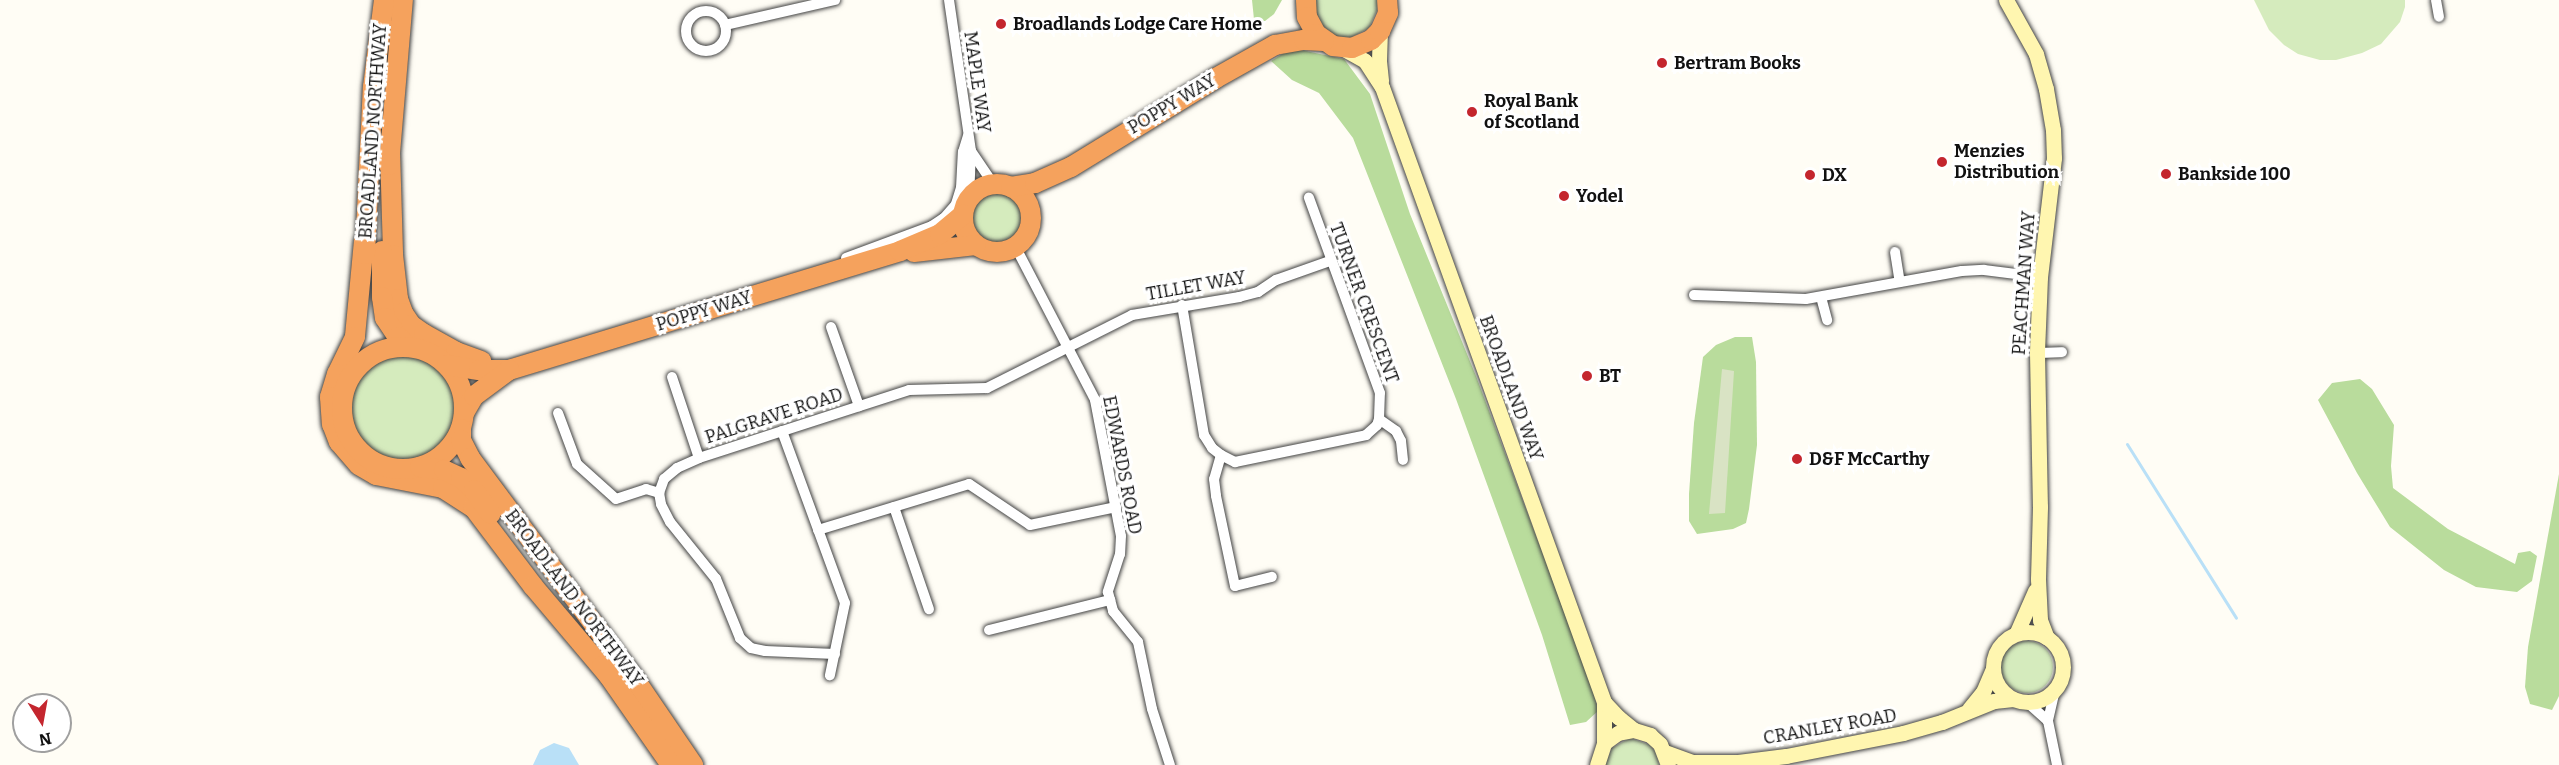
<!DOCTYPE html>
<style>
body{margin:0}
#map{position:relative;width:2559px;height:765px;overflow:hidden;background:#fffdf5;font-family:Bitter,serif}
div>[style]{position:absolute}
.green>*{inset:0;background:#d5ebbd}
.round{border-radius:50%}
.forest>*{inset:0;background:#b9dc9c}
.cemetery>*{inset:0;background:#d9e3c4}
.water>*{inset:0;background:#b9e0f7}
.stream>*{height:3px;margin:-1.5px;padding:0 1.5px;transform-origin:1.5px;border-radius:1.5px;background:#b9e0f7}
.roads{filter:drop-shadow(0 0 2px #444) drop-shadow(0 0 2px #444)}
.street>*{height:10px;margin:-5px;padding:0 5px;transform-origin:5px;border-radius:5px;background:#fff}
.street>.ring{margin:-5px;padding:0;box-sizing:content-box;background:none;border:10px solid #fff;border-radius:50%}
.secondary>*{height:15px;margin:-7.5px;padding:0 7.5px;transform-origin:7.5px;border-radius:7.5px;background:#fff6b0}
.secondary>.ring{margin:-7.5px;padding:0;box-sizing:content-box;background:none;border:15px solid #fff6b0;border-radius:50%}
.highway>*{height:20px;margin:-10px;padding:0 10px;transform-origin:10px;border-radius:10px;background:#f5a25d}
.highway>.ring{margin:-10px;padding:0;box-sizing:content-box;background:none;border:20px solid #f5a25d;border-radius:50%}
.dots>*{width:16px;height:16px;translate:-50% -50%;box-sizing:border-box;border:3px solid #fff;border-radius:50%}
span{translate:-50% -50%;white-space:nowrap;text-align:center;line-height:1.15;-webkit-text-stroke:6px #fff;paint-order:stroke}
.poi-label{font-size:18px;color:#111;font-weight:700}
.left{translate:0 -50%;text-align:left}
.street-label{font-size:18px;color:#111}
.north{position:absolute;left:12px;top:693px;width:60px;height:60px;box-sizing:border-box;background:#fff;border:2px solid #a0a0a0;border-radius:50%;rotate:169deg;font-size:16px;font-weight:700;line-height:24px;text-align:center;color:#111}
.north::after{content:'';display:block;margin:auto;width:21px;height:27px;background:#c4262e;clip-path:polygon(50% 0,100% 100%,50% 72%,0 100%)}
</style>
<div id="map">
<div class="green">
<i style="clip-path:polygon(1316px 0,1377px 0,1377px 10px,1369px 28px,1352px 37px,1342px 38px,1333px 35px,1319px 22px,1315px 12px)"></i>
<i style="clip-path:polygon(2254px 0,2405px 0,2405px 7px,2400px 22px,2381px 44px,2362px 53px,2336px 60px,2320px 60px,2298px 54px,2284px 45px,2269px 30px)"></i>
<i class="round" style="left:972px;top:193px;width:50px;height:50px"></i>
<i class="round" style="left:350px;top:355px;width:106px;height:106px"></i>
<i class="round" style="left:2001px;top:641px;width:52px;height:52px"></i>
<i style="clip-path:polygon(1630px 738px,1650px 745px,1656px 753px,1659px 765px,1605px 765px,1612px 748px)"></i>
</div>
<div class="forest">
<i style="clip-path:polygon(1252px 0,1282px 0,1274px 14px,1255px 29px)"></i>
<i style="clip-path:polygon(1301px 50px,1344px 59px,1370px 94px,1410px 214px,1476px 376px,1592px 685px,1598px 711px,1586px 722px,1570px 725px,1542px 635px,1456px 399px,1353px 138px,1319px 93px,1292px 80px,1271px 61px,1284px 53px)"></i>
<i style="clip-path:polygon(1735px 337px,1752px 337px,1756px 362px,1757px 445px,1749px 509px,1746px 523px,1733px 529px,1697px 534px,1689px 521px,1689px 494px,1694px 423px,1703px 357px,1716px 345px)"></i>
<i style="clip-path:polygon(2360px 379px,2372px 389px,2394px 425px,2391px 466px,2393px 488px,2448px 529px,2515px 564px,2518px 553px,2530px 551px,2537px 556px,2532px 581px,2517px 592px,2476px 587px,2444px 570px,2390px 527px,2357px 473px,2318px 400px,2332px 383px)"></i>
<i style="clip-path:polygon(2559px 474px,2559px 696px,2552px 710px,2530px 704px,2525px 687px,2528px 647px)"></i>
</div>
<div class="cemetery">
<i style="clip-path:polygon(1722px 369px,1734px 371px,1725px 513px,1709px 514px)"></i>
</div>
<div class="water">
<i style="clip-path:polygon(554px 743px,569px 748px,579px 765px,533px 765px,540px 750px)"></i>
</div>
<div class="stream">
<i style="left:2127px;top:444px;width:205px;rotate:57.9deg"></i>
</div>
<div class="roads">
<div class="street">
<i style="left:949px;top:0;width:153px;rotate:81.7deg"></i>
<i style="left:971px;top:151px;width:47px;rotate:92.4deg"></i>
<i style="left:2436px;top:0;width:17px;rotate:80deg"></i>
<i class="ring" style="left:686px;top:11px;width:30px;height:30px"></i>
<i style="left:725px;top:25px;width:113px;rotate:-12.8deg"></i>
<i style="left:971px;top:151px;width:40px;rotate:56deg"></i>
<i style="left:1015px;top:246px;width:174px;rotate:62.5deg"></i>
<i style="left:1095px;top:400px;width:138px;rotate:79.2deg"></i>
<i style="left:1121px;top:536px;width:18px;rotate:93deg"></i>
<i style="left:1120px;top:554px;width:40px;rotate:108deg"></i>
<i style="left:1108px;top:592px;width:20px;rotate:75deg"></i>
<i style="left:1113px;top:611px;width:40px;rotate:51deg"></i>
<i style="left:1138px;top:642px;width:68px;rotate:78.2deg"></i>
<i style="left:1152px;top:709px;width:59px;rotate:72.2deg"></i>
<i style="left:1895px;top:252px;width:30px;rotate:81deg"></i>
<i style="left:846px;top:258px;width:92px;rotate:-20.4deg"></i>
<i style="left:932px;top:226px;width:14px;rotate:-34deg"></i>
<i style="left:944px;top:218px;width:18px;rotate:-49deg"></i>
<i style="left:956px;top:204px;width:17px;rotate:-73deg"></i>
<i style="left:961px;top:188px;width:36px;rotate:-87deg"></i>
<i style="left:963px;top:152px;width:17px;rotate:-73deg"></i>
<i style="left:1694px;top:295px;width:112px;rotate:2deg"></i>
<i style="left:1806px;top:299px;width:158px;rotate:-10.2deg"></i>
<i style="left:1962px;top:271px;width:22px;rotate:-3deg"></i>
<i style="left:1984px;top:270px;width:56px;rotate:7.1deg"></i>
<i style="left:1821px;top:297px;width:24px;rotate:75deg"></i>
<i style="left:1182px;top:305px;width:132px;rotate:80.4deg"></i>
<i style="left:1204px;top:435px;width:15px;rotate:58deg"></i>
<i style="left:1212px;top:448px;width:11px;rotate:38deg"></i>
<i style="left:1221px;top:455px;width:16px;rotate:27deg"></i>
<i style="left:1235px;top:462px;width:134px;rotate:-11.6deg"></i>
<i style="left:1366px;top:435px;width:15px;rotate:-42deg"></i>
<i style="left:1377px;top:425px;width:6px;rotate:-72deg"></i>
<i style="left:1379px;top:419px;width:26px;rotate:-88deg"></i>
<i style="left:1380px;top:393px;width:208px;rotate:-110deg"></i>
<i style="left:831px;top:327px;width:84px;rotate:70.5deg"></i>
<i style="left:2037px;top:353px;width:25px;rotate:-2deg"></i>
<i style="left:672px;top:377px;width:85px;rotate:71.6deg"></i>
<i style="left:558px;top:413px;width:54px;rotate:69.6deg"></i>
<i style="left:577px;top:464px;width:52px;rotate:41.9deg"></i>
<i style="left:616px;top:499px;width:32px;rotate:-18deg"></i>
<i style="left:646px;top:489px;width:14px;rotate:17deg"></i>
<i style="left:1379px;top:419px;width:21px;rotate:35deg"></i>
<i style="left:1396px;top:431px;width:11px;rotate:63deg"></i>
<i style="left:1401px;top:441px;width:19px;rotate:84deg"></i>
<i style="left:782px;top:431px;width:183px;rotate:69.9deg"></i>
<i style="left:845px;top:603px;width:74px;rotate:101.8deg"></i>
<i style="left:1221px;top:455px;width:25px;rotate:106deg"></i>
<i style="left:1214px;top:479px;width:17px;rotate:83deg"></i>
<i style="left:1216px;top:496px;width:92px;rotate:78.1deg"></i>
<i style="left:1235px;top:586px;width:38px;rotate:-14deg"></i>
<i style="left:894px;top:507px;width:108px;rotate:71.1deg"></i>
<i style="left:818px;top:530px;width:158px;rotate:-16.9deg"></i>
<i style="left:969px;top:484px;width:73px;rotate:33.9deg"></i>
<i style="left:1030px;top:525px;width:88px;rotate:-11.8deg"></i>
<i style="left:989px;top:630px;width:125px;rotate:-13.9deg"></i>
<i style="left:835px;top:654px;width:70px;rotate:-177.5deg"></i>
<i style="left:765px;top:651px;width:14px;rotate:-168deg"></i>
<i style="left:751px;top:648px;width:15px;rotate:-138deg"></i>
<i style="left:740px;top:638px;width:64px;rotate:-112.1deg"></i>
<i style="left:716px;top:579px;width:73px;rotate:-128.9deg"></i>
<i style="left:670px;top:522px;width:20px;rotate:-117deg"></i>
<i style="left:661px;top:504px;width:11px;rotate:-100deg"></i>
<i style="left:659px;top:493px;width:15px;rotate:-70deg"></i>
<i style="left:664px;top:479px;width:17px;rotate:-40deg"></i>
<i style="left:677px;top:468px;width:24px;rotate:-24deg"></i>
<i style="left:699px;top:458px;width:221px;rotate:-17.9deg"></i>
<i style="left:909px;top:390px;width:78px;rotate:-1.5deg"></i>
<i style="left:987px;top:388px;width:162px;rotate:-26.7deg"></i>
<i style="left:1132px;top:315px;width:109px;rotate:-9.5deg"></i>
<i style="left:1239px;top:297px;width:20px;rotate:-15deg"></i>
<i style="left:1258px;top:292px;width:22px;rotate:-34deg"></i>
<i style="left:1276px;top:280px;width:57px;rotate:-19.4deg"></i>
<i style="left:2055px;top:690px;width:32px;rotate:103deg"></i>
<i style="left:2048px;top:721px;width:45px;rotate:78.4deg"></i>
<i style="left:2028px;top:703px;width:27px;rotate:42deg"></i>
</div>
<div class="secondary">
<i style="left:2006px;top:0;width:62px;rotate:60.9deg"></i>
<i style="left:2036px;top:54px;width:36px;rotate:74deg"></i>
<i style="left:2046px;top:89px;width:42px;rotate:80.3deg"></i>
<i style="left:2053px;top:130px;width:28px;rotate:88deg"></i>
<i style="left:2054px;top:158px;width:120px;rotate:96.7deg"></i>
<i style="left:2040px;top:277px;width:76px;rotate:92.3deg"></i>
<i style="left:2037px;top:353px;width:154px;rotate:88.9deg"></i>
<i style="left:2040px;top:507px;width:72px;rotate:91.6deg"></i>
<i style="left:2038px;top:579px;width:41px;rotate:87.2deg"></i>
<i style="left:2040px;top:620px;width:19px;rotate:69deg"></i>
<i style="left:1380px;top:31px;width:30px;rotate:92deg"></i>
<i style="left:1379px;top:61px;width:20px;rotate:84deg"></i>
<i style="left:1342px;top:48px;width:26px;rotate:29deg"></i>
<i style="left:1365px;top:61px;width:31px;rotate:57deg"></i>
<i style="left:1382px;top:87px;width:654px;rotate:70.15deg"></i>
<i style="left:1604px;top:702px;width:41px;rotate:90deg"></i>
<i class="ring" style="left:1993px;top:632px;width:55px;height:55px"></i>
<i style="left:2017px;top:632px;width:45px;rotate:-66.3deg"></i>
<i style="left:1604px;top:702px;width:21px;rotate:47deg"></i>
<i style="left:1618px;top:717px;width:21px;rotate:39deg"></i>
<i style="left:1634px;top:730px;width:17px;rotate:17deg"></i>
<i style="left:1650px;top:735px;width:13px;rotate:42deg"></i>
<i style="left:1660px;top:744px;width:22px;rotate:69deg"></i>
<i style="left:1969px;top:709px;width:22px;rotate:-51deg"></i>
<i style="left:1983px;top:692px;width:23px;rotate:-67deg"></i>
<i style="left:1665px;top:752px;width:30px;rotate:20deg"></i>
<i style="left:1693px;top:762px;width:45px"></i>
<i style="left:1738px;top:762px;width:48px;rotate:-7.1deg"></i>
<i style="left:1786px;top:756px;width:119px;rotate:-11.1deg"></i>
<i style="left:1903px;top:733px;width:41px;rotate:-15.8deg"></i>
<i style="left:1942px;top:722px;width:56px;rotate:-22deg"></i>
<i style="left:1994px;top:701px;width:19px;rotate:-6deg"></i>
<i style="left:1597px;top:765px;width:23px;rotate:-72deg"></i>
<i style="left:1604px;top:743px;width:17px;rotate:-36deg"></i>
<i style="left:1618px;top:733px;width:16px;rotate:-11deg"></i>
</div>
<div class="highway">
<i style="left:1306px;top:0;width:17px;rotate:87deg"></i>
<i style="left:1307px;top:17px;width:19px;rotate:62deg"></i>
<i style="left:1316px;top:34px;width:21px;rotate:35deg"></i>
<i style="left:1333px;top:46px;width:19px;rotate:6deg"></i>
<i style="left:1352px;top:48px;width:21px;rotate:-23deg"></i>
<i style="left:1371px;top:40px;width:13px;rotate:-45deg"></i>
<i style="left:1380px;top:31px;width:20px;rotate:-66deg"></i>
<i style="left:1388px;top:13px;width:13px;rotate:-94deg"></i>
<i style="left:390px;top:151px;width:104px;rotate:88.3deg"></i>
<i style="left:393px;top:255px;width:44px;rotate:83.5deg"></i>
<i style="left:398px;top:299px;width:15px;rotate:70deg"></i>
<i style="left:403px;top:313px;width:14px;rotate:56deg"></i>
<i style="left:411px;top:325px;width:16px;rotate:35deg"></i>
<i style="left:424px;top:334px;width:37px;rotate:29deg"></i>
<i style="left:456px;top:352px;width:27px;rotate:20deg"></i>
<i style="left:389px;top:165px;width:166px;rotate:-85.2deg"></i>
<i class="ring" style="left:963px;top:184px;width:48px;height:48px"></i>
<i style="left:1011px;top:187px;width:24px;rotate:-9deg"></i>
<i style="left:1035px;top:183px;width:39px;rotate:-24deg"></i>
<i style="left:1071px;top:167px;width:170px;rotate:-31.5deg"></i>
<i style="left:1216px;top:78px;width:68px;rotate:-29.2deg"></i>
<i style="left:1275px;top:45px;width:29px;rotate:-10deg"></i>
<i style="left:1304px;top:40px;width:20px;rotate:3deg"></i>
<i style="left:364px;top:241px;width:96px;rotate:95.4deg"></i>
<i style="left:355px;top:337px;width:41px;rotate:115.9deg"></i>
<i style="left:337px;top:374px;width:24px;rotate:107deg"></i>
<i style="left:330px;top:397px;width:27px;rotate:86deg"></i>
<i style="left:332px;top:424px;width:19px;rotate:69deg"></i>
<i style="left:339px;top:442px;width:30px;rotate:49deg"></i>
<i style="left:359px;top:465px;width:20px;rotate:30deg"></i>
<i style="left:376px;top:475px;width:68px;rotate:11deg"></i>
<i style="left:443px;top:488px;width:37px;rotate:33deg"></i>
<i style="left:474px;top:508px;width:98px;rotate:52.9deg"></i>
<i style="left:533px;top:586px;width:119px;rotate:49.8deg"></i>
<i style="left:382px;top:251px;width:46px;rotate:90deg"></i>
<i style="left:382px;top:297px;width:21px;rotate:82deg"></i>
<i style="left:385px;top:318px;width:23px;rotate:56deg"></i>
<i style="left:398px;top:337px;width:15px;rotate:42deg"></i>
<i style="left:914px;top:252px;width:62px;rotate:-6.4deg"></i>
<i style="left:365px;top:254px;width:167px;rotate:-87.3deg"></i>
<i style="left:373px;top:87px;width:88px;rotate:-82.8deg"></i>
<i class="ring" style="left:342px;top:347px;width:102px;height:102px"></i>
<i style="left:447px;top:365px;width:32px;rotate:9deg"></i>
<i style="left:479px;top:370px;width:30px"></i>
<i style="left:509px;top:370px;width:409px;rotate:-16.9deg"></i>
<i style="left:900px;top:251px;width:43px;rotate:-23deg"></i>
<i style="left:940px;top:234px;width:30px;rotate:-40deg"></i>
<i style="left:464px;top:413px;width:20px;rotate:-60deg"></i>
<i style="left:474px;top:396px;width:44px;rotate:-36.6deg"></i>
<i style="left:461px;top:429px;width:11px;rotate:90deg"></i>
<i style="left:461px;top:440px;width:20px;rotate:63deg"></i>
<i style="left:470px;top:458px;width:278px;rotate:53.3deg"></i>
<i style="left:636px;top:681px;width:102px;rotate:55.8deg"></i>
<i style="left:420px;top:467px;width:24px;rotate:7deg"></i>
<i style="left:444px;top:470px;width:19px;rotate:25deg"></i>
<i style="left:461px;top:478px;width:18px;rotate:43deg"></i>
<i style="left:474px;top:490px;width:29px;rotate:55deg"></i>
<i style="left:602px;top:666px;width:121px;rotate:55.1deg"></i>
</div>
</div>
<div class="dots">
<i style="left:1001px;top:24px;background:#c4262e"></i>
<i style="left:1662px;top:63px;background:#c4262e"></i>
<i style="left:1472px;top:112px;background:#c4262e"></i>
<i style="left:1942px;top:162px;background:#c4262e"></i>
<i style="left:2166px;top:174px;background:#c4262e"></i>
<i style="left:1810px;top:175px;background:#c4262e"></i>
<i style="left:1564px;top:196px;background:#c4262e"></i>
<i style="left:1587px;top:376px;background:#c4262e"></i>
<i style="left:1797px;top:459px;background:#c4262e"></i>
</div>
<div class="poi-label">
<span class="left" style="left:1013px;top:24px">Broadlands Lodge Care Home</span>
<span class="left" style="left:1674px;top:63px">Bertram Books</span>
<span class="left" style="left:1484px;top:112px">Royal Bank<br>of Scotland</span>
<span class="left" style="left:1954px;top:162px">Menzies<br>Distribution</span>
<span class="left" style="left:2178px;top:174px">Bankside 100</span>
<span class="left" style="left:1822px;top:175px">DX</span>
<span class="left" style="left:1576px;top:196px">Yodel</span>
<span class="left" style="left:1599px;top:376px">BT</span>
<span class="left" style="left:1809px;top:459px">D&amp;F McCarthy</span>
</div>
<div class="street-label">
<span style="left:977px;top:82px;rotate:82deg">MAPLE WAY</span>
<span style="left:1172px;top:104px;rotate:-31deg">POPPY WAY</span>
<span style="left:373px;top:131px;rotate:-86deg">BROADLAND NORTHWAY</span>
<span style="left:2024px;top:283px;rotate:-86deg">PEACHMAN WAY</span>
<span style="left:1196px;top:286px;rotate:-10deg">TILLET WAY</span>
<span style="left:1364px;top:303px;rotate:70deg">TURNER CRESCENT</span>
<span style="left:704px;top:311px;rotate:-17deg">POPPY WAY</span>
<span style="left:1511px;top:388px;rotate:70deg">BROADLAND WAY</span>
<span style="left:774px;top:416px;rotate:-18deg">PALGRAVE ROAD</span>
<span style="left:1122px;top:465px;rotate:79deg">EDWARDS ROAD</span>
<span style="left:574px;top:598px;rotate:53deg">BROADLAND NORTHWAY</span>
<span style="left:1830px;top:727px;rotate:-10deg">CRANLEY ROAD</span>
</div>
<div class="north">N</div>
</div>
